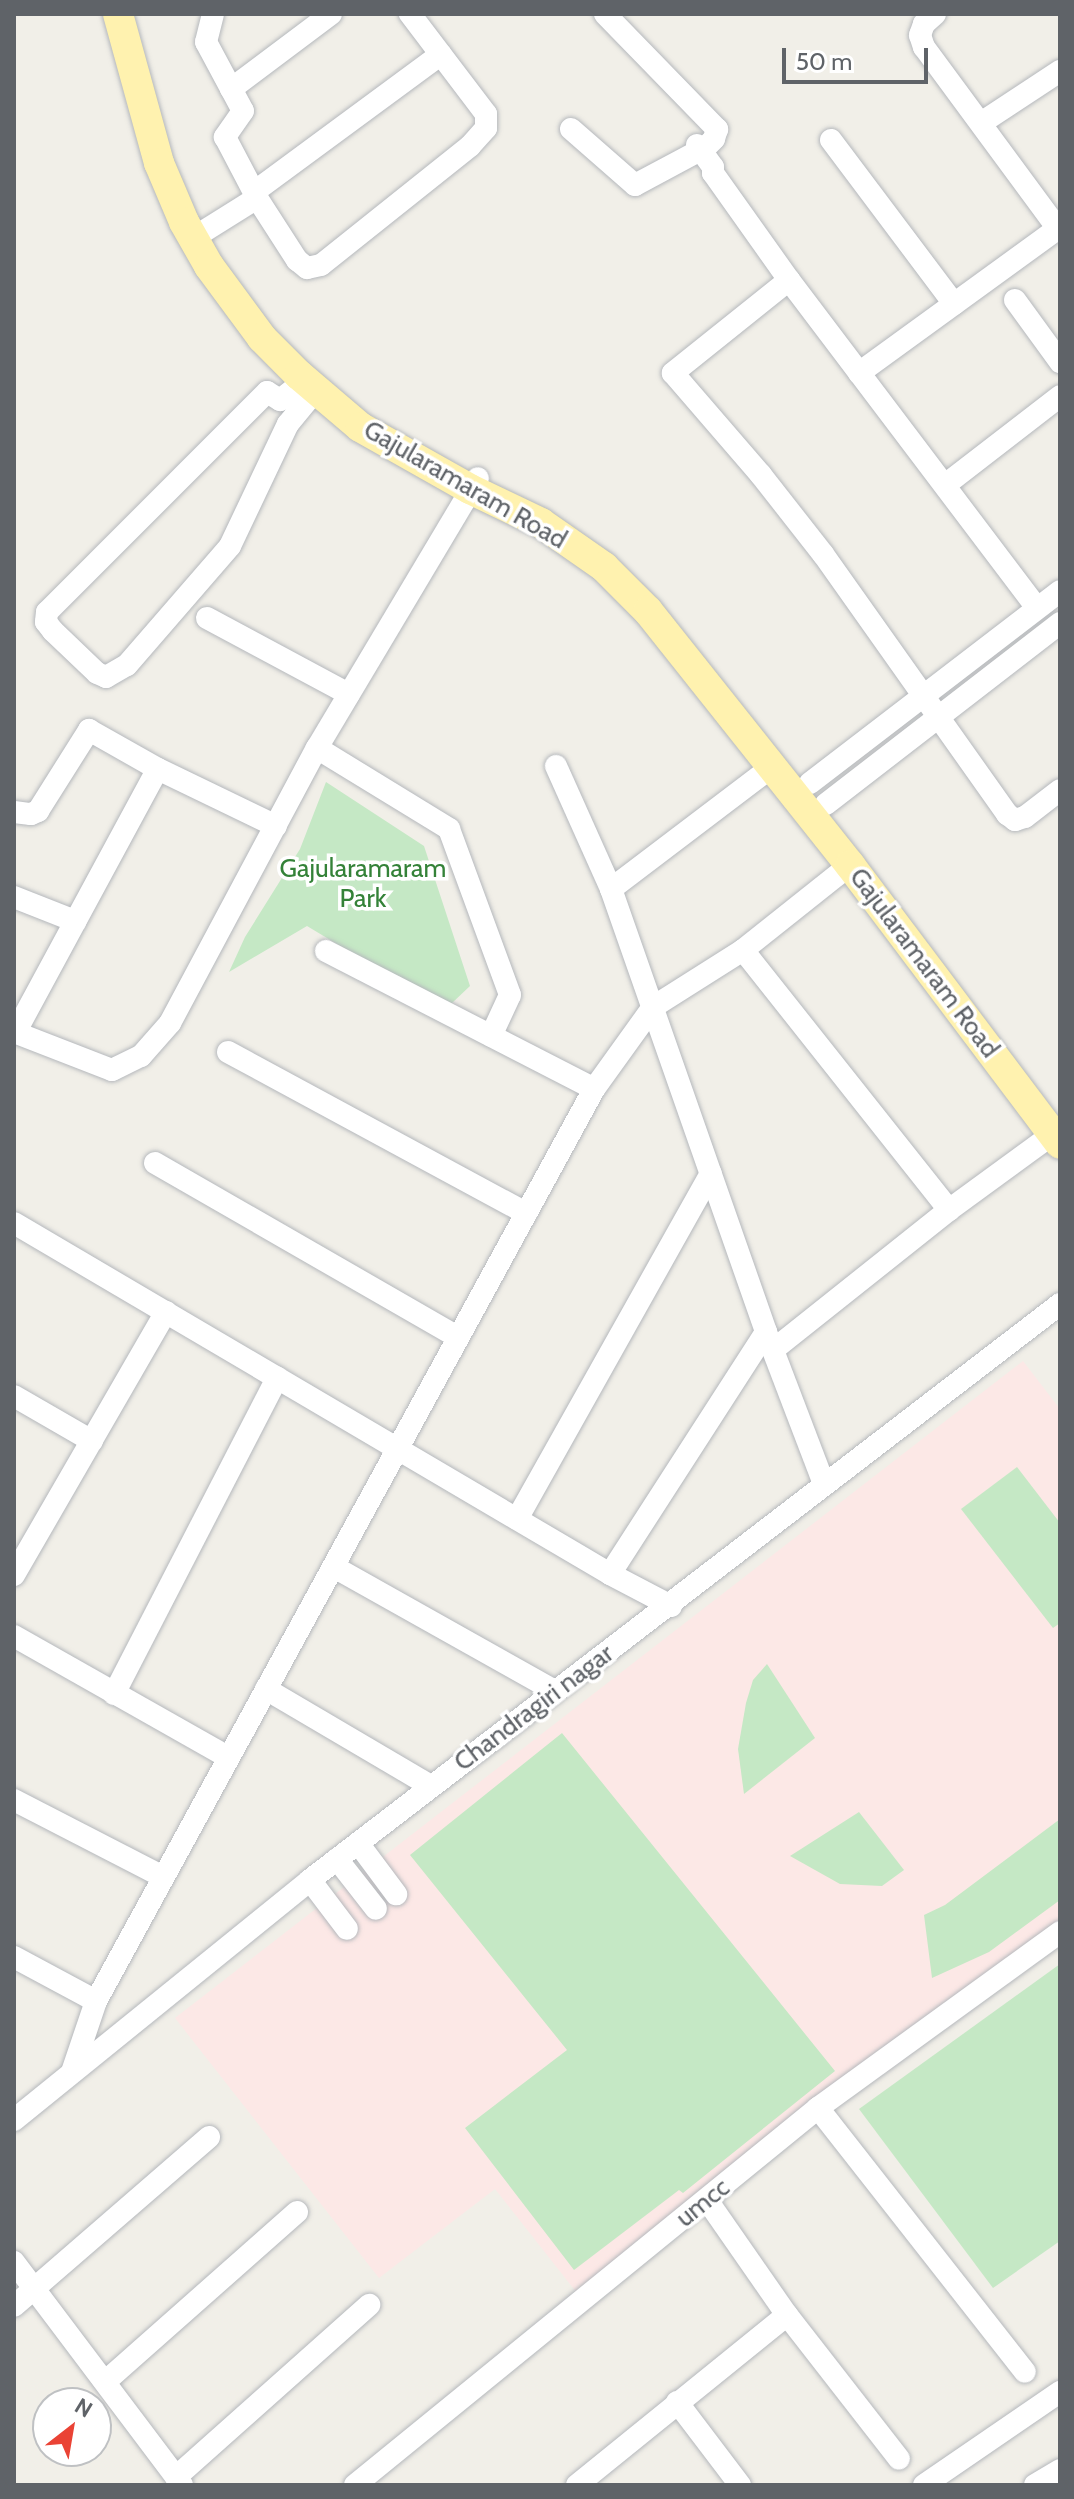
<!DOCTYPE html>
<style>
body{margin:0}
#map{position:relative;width:1074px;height:2499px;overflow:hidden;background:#f1efe8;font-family:Cabin,sans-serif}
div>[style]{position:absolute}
.medical>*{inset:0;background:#fce8e6}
.green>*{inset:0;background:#c5e8c5}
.roads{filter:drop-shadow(0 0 2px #b5b8bc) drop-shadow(0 0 2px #b5b8bc)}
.minor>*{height:22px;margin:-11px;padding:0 11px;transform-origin:11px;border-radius:11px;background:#fff}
.major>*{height:30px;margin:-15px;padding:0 15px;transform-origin:15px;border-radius:15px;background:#fff2af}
span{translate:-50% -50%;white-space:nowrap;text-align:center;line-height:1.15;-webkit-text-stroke:7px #fff;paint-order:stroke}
.street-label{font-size:26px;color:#5f6368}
.park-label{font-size:26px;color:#348238}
.frame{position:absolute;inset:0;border:16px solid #5f6368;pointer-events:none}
.north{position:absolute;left:32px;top:2387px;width:80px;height:80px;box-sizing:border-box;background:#fff;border:2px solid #bfc1c3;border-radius:50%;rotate:31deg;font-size:22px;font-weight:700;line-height:32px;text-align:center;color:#5f6368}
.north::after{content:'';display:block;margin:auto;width:28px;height:36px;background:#ea4335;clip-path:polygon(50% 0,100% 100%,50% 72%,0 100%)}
.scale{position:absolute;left:782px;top:48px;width:146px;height:36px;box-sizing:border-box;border:4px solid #5f6368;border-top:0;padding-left:10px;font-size:24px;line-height:28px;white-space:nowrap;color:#5f6368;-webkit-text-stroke:6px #fff;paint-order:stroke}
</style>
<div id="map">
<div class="medical">
<i style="clip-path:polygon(1023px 1361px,1060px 1409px,1060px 1919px,577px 2293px,495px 2189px,379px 2278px,175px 2018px)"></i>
</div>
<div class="green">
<i style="clip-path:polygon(326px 782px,424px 846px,470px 986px,451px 1004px,405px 985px,307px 926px,229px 972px,245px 937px,300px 849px)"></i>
<i style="clip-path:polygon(1017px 1467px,1060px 1523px,1060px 1623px,1053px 1628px,961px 1509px)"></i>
<i style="clip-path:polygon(767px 1664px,815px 1738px,744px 1794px,738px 1749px,746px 1703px,753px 1680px)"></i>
<i style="clip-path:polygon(562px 1733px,835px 2071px,683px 2193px,679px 2190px,574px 2270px,465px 2128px,567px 2050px,410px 1855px)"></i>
<i style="clip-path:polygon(859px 1812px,904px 1870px,882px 1886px,840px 1884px,790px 1856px)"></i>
<i style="clip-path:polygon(1060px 1819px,1060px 1900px,989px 1952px,932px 1978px,924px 1915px,945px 1905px)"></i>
<i style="clip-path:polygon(1060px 1964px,1060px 2241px,993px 2288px,859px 2109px)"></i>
</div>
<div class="roads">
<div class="minor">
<i style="left:213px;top:14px;width:29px;rotate:104deg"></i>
<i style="left:206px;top:42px;width:78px;rotate:61.8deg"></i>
<i style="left:243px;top:111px;width:32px;rotate:125deg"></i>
<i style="left:225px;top:137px;width:69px;rotate:62.3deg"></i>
<i style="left:257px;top:198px;width:74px;rotate:57.2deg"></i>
<i style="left:297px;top:260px;width:13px;rotate:39deg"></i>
<i style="left:307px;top:268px;width:14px;rotate:-12deg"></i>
<i style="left:321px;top:265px;width:191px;rotate:-38.6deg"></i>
<i style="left:470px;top:146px;width:24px;rotate:-48deg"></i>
<i style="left:486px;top:128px;width:14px;rotate:-90deg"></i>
<i style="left:486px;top:114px;width:126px;rotate:-127.2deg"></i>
<i style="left:605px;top:14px;width:161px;rotate:45.8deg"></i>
<i style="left:717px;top:129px;width:10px;rotate:107deg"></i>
<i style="left:714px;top:139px;width:17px;rotate:135deg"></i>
<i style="left:935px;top:14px;width:15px;rotate:138deg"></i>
<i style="left:924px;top:24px;width:12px;rotate:110deg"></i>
<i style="left:920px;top:35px;width:13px;rotate:72deg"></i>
<i style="left:924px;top:47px;width:226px;rotate:53.6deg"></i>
<i style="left:231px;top:89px;width:125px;rotate:-36.9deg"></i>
<i style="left:981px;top:123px;width:95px;rotate:-33.4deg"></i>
<i style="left:571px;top:129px;width:85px;rotate:41.2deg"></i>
<i style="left:635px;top:185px;width:66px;rotate:-28.1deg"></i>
<i style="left:831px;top:140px;width:205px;rotate:53.1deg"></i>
<i style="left:697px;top:145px;width:27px;rotate:54deg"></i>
<i style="left:713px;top:167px;width:6px;rotate:90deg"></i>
<i style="left:713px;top:173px;width:131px;rotate:54.6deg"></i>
<i style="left:789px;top:280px;width:411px;rotate:52.9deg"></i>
<i style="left:254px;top:192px;width:232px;rotate:-36.4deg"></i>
<i style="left:193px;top:238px;width:75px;rotate:-32deg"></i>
<i style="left:789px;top:280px;width:149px;rotate:141.3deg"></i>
<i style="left:673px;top:373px;width:135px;rotate:49.2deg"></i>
<i style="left:761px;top:475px;width:100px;rotate:51.9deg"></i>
<i style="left:823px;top:554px;width:319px;rotate:54.7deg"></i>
<i style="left:1007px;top:814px;width:10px;rotate:37deg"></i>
<i style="left:1015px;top:820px;width:10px;rotate:-17deg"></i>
<i style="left:1025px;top:817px;width:44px;rotate:-37.6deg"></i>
<i style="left:1015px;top:300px;width:77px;rotate:54deg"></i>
<i style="left:859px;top:373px;width:248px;rotate:-36deg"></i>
<i style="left:305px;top:380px;width:32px;rotate:141deg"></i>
<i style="left:280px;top:400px;width:15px;rotate:-148deg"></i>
<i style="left:267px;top:392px;width:311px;rotate:135deg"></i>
<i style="left:47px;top:612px;width:10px;rotate:96deg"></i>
<i style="left:46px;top:622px;width:11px;rotate:52deg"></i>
<i style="left:53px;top:631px;width:61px;rotate:43.7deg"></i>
<i style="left:97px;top:673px;width:10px;rotate:24deg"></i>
<i style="left:106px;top:677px;width:24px;rotate:-30deg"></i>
<i style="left:127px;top:665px;width:157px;rotate:-49.1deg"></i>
<i style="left:230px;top:546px;width:135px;rotate:-64.6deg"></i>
<i style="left:288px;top:424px;width:44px;rotate:-50.5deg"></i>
<i style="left:945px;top:485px;width:145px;rotate:-37.7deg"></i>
<i style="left:207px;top:618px;width:161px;rotate:28.2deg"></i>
<i style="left:317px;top:748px;width:155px;rotate:31.5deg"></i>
<i style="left:449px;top:829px;width:177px;rotate:69.8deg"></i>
<i style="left:510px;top:995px;width:45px;rotate:114.9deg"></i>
<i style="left:556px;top:766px;width:135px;rotate:65.9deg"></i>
<i style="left:611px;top:889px;width:469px;rotate:70.7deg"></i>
<i style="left:766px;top:1332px;width:163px;rotate:69.1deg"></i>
<i style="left:810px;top:783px;width:315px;rotate:-37.5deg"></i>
<i style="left:826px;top:804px;width:296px;rotate:-37.7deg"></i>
<i style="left:14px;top:812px;width:17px;rotate:7deg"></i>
<i style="left:31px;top:814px;width:8px;rotate:-23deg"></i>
<i style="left:38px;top:811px;width:96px;rotate:-57.8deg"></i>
<i style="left:89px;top:730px;width:79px;rotate:29.5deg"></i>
<i style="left:158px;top:769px;width:131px;rotate:25.8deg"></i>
<i style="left:611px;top:889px;width:203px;rotate:-37.2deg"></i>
<i style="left:14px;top:897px;width:66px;rotate:21.5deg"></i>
<i style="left:743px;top:950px;width:332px;rotate:51.6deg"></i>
<i style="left:326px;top:951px;width:301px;rotate:27.2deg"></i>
<i style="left:14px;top:1032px;width:105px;rotate:21.2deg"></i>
<i style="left:112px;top:1070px;width:32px;rotate:-26deg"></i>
<i style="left:141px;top:1056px;width:44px;rotate:-48.7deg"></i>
<i style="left:170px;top:1023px;width:312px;rotate:-61.9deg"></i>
<i style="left:317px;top:748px;width:314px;rotate:-59.2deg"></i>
<i style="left:15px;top:1033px;width:300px;rotate:-61.6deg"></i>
<i style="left:228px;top:1052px;width:339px;rotate:28.4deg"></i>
<i style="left:155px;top:1163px;width:349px;rotate:29.9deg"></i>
<i style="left:14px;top:1223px;width:692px;rotate:30.49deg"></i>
<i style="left:610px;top:1574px;width:69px;rotate:27.7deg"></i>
<i style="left:773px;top:1350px;width:225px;rotate:-38.5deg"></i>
<i style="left:949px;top:1210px;width:129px;rotate:-36.2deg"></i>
<i style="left:14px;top:1396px;width:90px;rotate:30deg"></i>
<i style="left:517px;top:1519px;width:396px;rotate:-60.7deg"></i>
<i style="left:334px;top:1567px;width:251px;rotate:29.3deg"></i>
<i style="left:610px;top:1574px;width:288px;rotate:-57.2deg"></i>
<i style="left:14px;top:1575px;width:304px;rotate:-60deg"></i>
<i style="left:14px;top:1636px;width:246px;rotate:29.5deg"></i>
<i style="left:266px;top:1689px;width:191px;rotate:30.5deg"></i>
<i style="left:114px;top:1694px;width:356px;rotate:-62.7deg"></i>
<i style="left:14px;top:1800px;width:168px;rotate:27.3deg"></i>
<i style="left:358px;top:1843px;width:64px;rotate:53.3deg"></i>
<i style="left:337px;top:1859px;width:63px;rotate:52deg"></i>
<i style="left:310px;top:1880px;width:61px;rotate:52.9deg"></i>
<i style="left:14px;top:1957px;width:93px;rotate:28.2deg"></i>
<i style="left:72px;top:2072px;width:75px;rotate:-71.3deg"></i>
<i style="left:96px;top:2001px;width:1039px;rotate:-61.36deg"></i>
<i style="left:594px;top:1089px;width:101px;rotate:-54.3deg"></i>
<i style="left:653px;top:1007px;width:107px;rotate:-32.3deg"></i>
<i style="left:743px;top:950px;width:137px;rotate:-38.5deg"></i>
<i style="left:818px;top:2108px;width:335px;rotate:51.9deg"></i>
<i style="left:14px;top:2120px;width:381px;rotate:-39deg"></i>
<i style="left:310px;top:1880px;width:946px;rotate:-37.52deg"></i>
<i style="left:707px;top:2200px;width:140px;rotate:55.2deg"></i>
<i style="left:787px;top:2315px;width:182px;rotate:52.1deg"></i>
<i style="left:14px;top:2262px;width:279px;rotate:53deg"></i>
<i style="left:14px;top:2306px;width:258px;rotate:-40.9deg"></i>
<i style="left:106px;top:2381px;width:255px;rotate:-41.5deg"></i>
<i style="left:677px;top:2402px;width:104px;rotate:52.8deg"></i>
<i style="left:176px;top:2477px;width:259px;rotate:-41.7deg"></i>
<i style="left:355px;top:2485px;width:597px;rotate:-39.15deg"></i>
<i style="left:818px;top:2108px;width:299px;rotate:-36deg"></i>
<i style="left:577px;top:2485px;width:270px;rotate:-39deg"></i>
<i style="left:924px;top:2485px;width:165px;rotate:-34.4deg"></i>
<i style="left:1035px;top:2485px;width:29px;rotate:-31deg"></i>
</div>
<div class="major">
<i style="left:118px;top:14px;width:155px;rotate:74.6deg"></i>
<i style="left:159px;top:163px;width:64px;rotate:67deg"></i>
<i style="left:184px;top:222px;width:51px;rotate:60.4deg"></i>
<i style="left:209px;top:266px;width:89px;rotate:53.6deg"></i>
<i style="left:262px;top:338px;width:52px;rotate:45deg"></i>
<i style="left:299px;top:375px;width:80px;rotate:40.4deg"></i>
<i style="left:360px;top:427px;width:126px;rotate:29.4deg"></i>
<i style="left:470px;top:489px;width:79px;rotate:25.6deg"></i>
<i style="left:541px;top:523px;width:77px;rotate:34.9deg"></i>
<i style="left:604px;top:567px;width:62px;rotate:45deg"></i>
<i style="left:648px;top:611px;width:325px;rotate:51.5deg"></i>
<i style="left:850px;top:865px;width:349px;rotate:53deg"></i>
</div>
</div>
<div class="street-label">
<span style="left:465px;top:485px;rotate:30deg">Gajularamaram Road</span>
<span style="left:924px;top:963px;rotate:53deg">Gajularamaram Road</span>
<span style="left:534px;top:1708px;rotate:-37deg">Chandragiri nagar</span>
<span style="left:703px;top:2203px;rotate:-39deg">umcc</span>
</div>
<div class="park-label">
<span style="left:363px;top:884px">Gajularamaram<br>Park</span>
</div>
<div class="frame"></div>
<div class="north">N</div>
<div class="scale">50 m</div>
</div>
